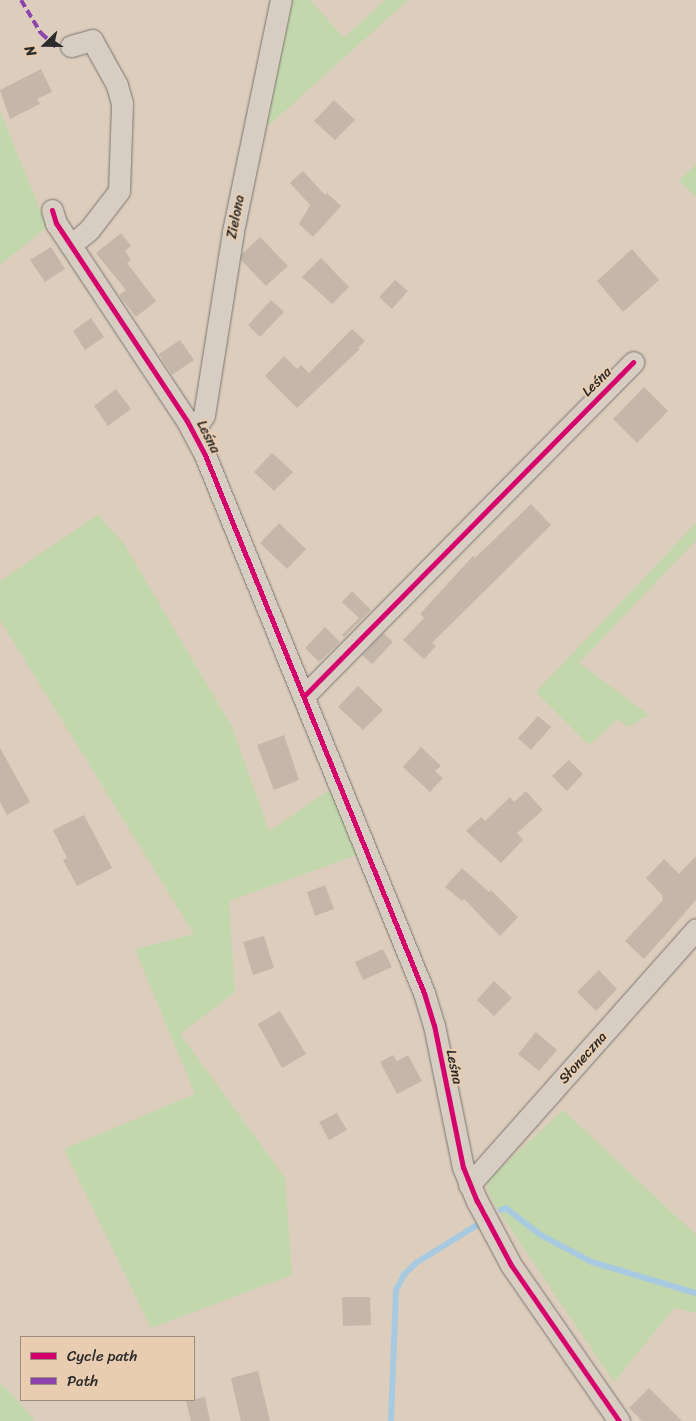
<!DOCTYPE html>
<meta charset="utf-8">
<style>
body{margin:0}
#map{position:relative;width:696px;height:1421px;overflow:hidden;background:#dccdbd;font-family:Sriracha,sans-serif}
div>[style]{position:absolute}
.green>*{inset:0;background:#c3d7ad}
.stream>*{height:5.5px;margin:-2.75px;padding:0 2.75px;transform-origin:2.75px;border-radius:2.75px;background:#a8cae1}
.building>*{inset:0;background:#c4b7aa}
.roads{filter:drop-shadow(0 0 1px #7b746d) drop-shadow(0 0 1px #7b746d)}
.minor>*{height:21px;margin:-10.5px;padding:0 10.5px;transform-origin:10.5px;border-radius:10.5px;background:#d7cdc2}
.quiet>*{height:4px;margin-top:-2px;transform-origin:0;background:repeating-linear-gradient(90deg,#8e44ad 0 8px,transparent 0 12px)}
.cycleway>*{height:5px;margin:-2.5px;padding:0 2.5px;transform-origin:2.5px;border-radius:2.5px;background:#d6006c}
span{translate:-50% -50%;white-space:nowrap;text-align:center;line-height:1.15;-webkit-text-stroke:4px #e9cdb0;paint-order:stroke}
.street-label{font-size:14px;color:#2b2b2b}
.legend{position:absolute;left:20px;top:1336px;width:175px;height:65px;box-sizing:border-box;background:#e9cdb0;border:1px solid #9d8c7b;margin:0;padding:6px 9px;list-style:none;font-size:15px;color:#2b2b2b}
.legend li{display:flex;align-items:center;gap:10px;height:25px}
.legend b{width:25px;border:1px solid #9d8c7b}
.north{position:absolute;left:20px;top:20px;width:50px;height:50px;-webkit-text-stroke:4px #e9cdb0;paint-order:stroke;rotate:248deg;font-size:14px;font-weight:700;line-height:20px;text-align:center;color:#2b2b2b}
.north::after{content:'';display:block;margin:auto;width:18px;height:22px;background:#2b2b2b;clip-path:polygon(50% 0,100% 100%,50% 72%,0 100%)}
</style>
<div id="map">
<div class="green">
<i style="clip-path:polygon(289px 0,310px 0,344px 38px,385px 0,408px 0,266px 128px)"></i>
<i style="clip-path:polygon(0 111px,47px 227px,0 265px)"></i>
<i style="clip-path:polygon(696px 164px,696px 197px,679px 181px)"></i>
<i style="clip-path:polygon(98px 515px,124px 544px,232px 727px,269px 831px,346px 779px,374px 849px,229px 901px,235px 992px,180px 1034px,285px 1178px,292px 1275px,151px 1328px,64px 1149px,195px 1094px,135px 949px,194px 934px,0 620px,0 581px)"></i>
<i style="clip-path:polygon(696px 523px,696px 540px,579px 663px,649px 715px,628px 727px,618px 719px,589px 745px,536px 692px)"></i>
<i style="clip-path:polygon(563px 1110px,696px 1235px,696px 1313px,674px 1308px,614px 1382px,492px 1201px,486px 1182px)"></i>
<i style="clip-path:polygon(0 1383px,11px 1393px,35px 1421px,0 1421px)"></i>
</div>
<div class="stream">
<i style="left:501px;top:1210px;width:5px;rotate:-22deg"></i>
<i style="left:506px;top:1208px;width:44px;rotate:37.6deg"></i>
<i style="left:541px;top:1235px;width:58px;rotate:27.9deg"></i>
<i style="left:592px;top:1262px;width:109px;rotate:16.6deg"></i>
<i style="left:391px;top:1421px;width:131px;rotate:-87.8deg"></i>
<i style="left:396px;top:1290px;width:17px;rotate:-62deg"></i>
<i style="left:404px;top:1275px;width:17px;rotate:-45deg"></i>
<i style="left:416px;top:1263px;width:70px;rotate:-31.7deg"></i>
</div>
<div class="building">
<i style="clip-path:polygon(41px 69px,52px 92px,37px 99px,40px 104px,10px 119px,0 90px)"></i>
<i style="clip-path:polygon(334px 100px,355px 120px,335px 140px,314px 121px)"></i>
<i style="clip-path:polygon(303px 171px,325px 195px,327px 193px,341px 206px,313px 237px,299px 224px,310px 205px,290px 183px)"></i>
<i style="clip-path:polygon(121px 233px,131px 246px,125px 251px,131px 260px,127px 263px,156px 301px,136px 317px,119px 295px,126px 290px,96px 253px)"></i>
<i style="clip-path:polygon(260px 237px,288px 266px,266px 286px,241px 260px,242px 254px)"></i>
<i style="clip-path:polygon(51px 247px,65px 269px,45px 282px,30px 260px)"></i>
<i style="clip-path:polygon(632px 249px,659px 280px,623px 312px,597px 281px)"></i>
<i style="clip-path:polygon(321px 258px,349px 287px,332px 304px,302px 277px)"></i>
<i style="clip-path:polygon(395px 280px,408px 291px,392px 309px,379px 297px)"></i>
<i style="clip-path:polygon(271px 300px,284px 312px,260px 337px,248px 325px)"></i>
<i style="clip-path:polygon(91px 318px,104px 337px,85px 350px,73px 331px)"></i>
<i style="clip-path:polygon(352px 329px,365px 341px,358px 348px,360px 349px,297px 408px,265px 376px,284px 356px,297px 369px,301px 365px,309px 373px)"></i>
<i style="clip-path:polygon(180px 340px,194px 360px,172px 375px,159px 354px)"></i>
<i style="clip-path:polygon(644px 387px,668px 411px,637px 443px,613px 419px)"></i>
<i style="clip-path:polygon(116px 389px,131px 409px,108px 426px,94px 406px)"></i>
<i style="clip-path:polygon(272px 453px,293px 472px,274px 491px,254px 472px)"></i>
<i style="clip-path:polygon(531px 504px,551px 525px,432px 643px,436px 646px,424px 659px,403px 640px,424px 618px,420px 614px,473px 556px,475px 558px)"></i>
<i style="clip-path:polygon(279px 523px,306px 549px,287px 569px,260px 543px)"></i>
<i style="clip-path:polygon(352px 591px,371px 610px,344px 637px,342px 635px,359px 618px,342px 602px)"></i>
<i style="clip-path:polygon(325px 627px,340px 642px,319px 662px,305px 648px)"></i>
<i style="clip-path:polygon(383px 633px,393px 642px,372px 664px,362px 655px)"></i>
<i style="clip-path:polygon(358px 686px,383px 710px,363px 730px,338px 707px)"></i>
<i style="clip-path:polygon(538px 716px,551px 727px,531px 750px,518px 738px)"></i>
<i style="clip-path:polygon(284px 735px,299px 780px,274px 790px,257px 745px)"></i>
<i style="clip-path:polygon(421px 747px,441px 766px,435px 771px,443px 778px,430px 792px,403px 767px)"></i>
<i style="clip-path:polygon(0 748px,30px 802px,7px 815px,0 802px)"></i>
<i style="clip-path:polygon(569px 760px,583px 774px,567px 791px,552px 776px)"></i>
<i style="clip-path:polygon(526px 791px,543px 810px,517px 833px,523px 840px,501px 863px,466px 831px,481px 817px,485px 821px,510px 797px,514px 802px)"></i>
<i style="clip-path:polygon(84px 815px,112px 868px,77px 886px,63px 860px,67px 858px,53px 830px)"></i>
<i style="clip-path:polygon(696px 856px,696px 900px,644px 959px,625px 941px,663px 900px,662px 895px,646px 878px,664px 859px,679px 874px)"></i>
<i style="clip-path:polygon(462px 868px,489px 892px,491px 890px,518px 917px,500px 936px,464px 899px,462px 901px,445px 887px)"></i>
<i style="clip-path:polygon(325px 885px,334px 909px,315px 916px,307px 892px)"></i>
<i style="clip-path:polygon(264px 936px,274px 968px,253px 975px,243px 942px)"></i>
<i style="clip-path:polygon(383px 949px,392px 967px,363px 980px,355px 962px)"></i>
<i style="clip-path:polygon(599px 970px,617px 989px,596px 1011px,577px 992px)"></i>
<i style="clip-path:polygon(494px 981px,512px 998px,494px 1016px,477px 1000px)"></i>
<i style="clip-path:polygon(280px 1011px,306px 1054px,282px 1068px,258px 1024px)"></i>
<i style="clip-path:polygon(536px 1032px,557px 1050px,539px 1071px,518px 1054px)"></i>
<i style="clip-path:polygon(393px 1055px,397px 1061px,408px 1055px,422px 1081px,397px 1094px,380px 1062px)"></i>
<i style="clip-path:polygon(337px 1113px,347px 1130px,329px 1140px,319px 1122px)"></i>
<i style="clip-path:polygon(342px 1297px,370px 1297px,371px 1325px,343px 1326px)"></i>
<i style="clip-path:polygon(258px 1371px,270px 1421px,241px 1421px,231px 1378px)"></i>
<i style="clip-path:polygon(649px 1388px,682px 1421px,642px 1421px,629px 1408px)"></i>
<i style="clip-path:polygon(205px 1397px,210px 1421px,191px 1421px,186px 1401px)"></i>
</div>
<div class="roads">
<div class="minor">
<i style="left:52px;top:210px;width:14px;rotate:73deg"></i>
<i style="left:56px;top:223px;width:237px;rotate:56.5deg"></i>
<i style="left:187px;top:421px;width:38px;rotate:62deg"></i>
<i style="left:205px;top:455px;width:581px;rotate:67.85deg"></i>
<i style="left:424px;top:993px;width:34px;rotate:73deg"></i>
<i style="left:434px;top:1025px;width:145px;rotate:78.5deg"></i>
<i style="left:463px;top:1167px;width:37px;rotate:68deg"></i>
<i style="left:477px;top:1201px;width:72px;rotate:62deg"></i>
<i style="left:511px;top:1265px;width:190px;rotate:55.3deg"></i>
<i style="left:71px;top:245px;width:23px;rotate:-40deg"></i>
<i style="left:89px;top:230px;width:49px;rotate:-52.4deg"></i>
<i style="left:119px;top:191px;width:88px;rotate:-88deg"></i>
<i style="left:122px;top:103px;width:19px;rotate:-106deg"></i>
<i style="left:117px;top:85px;width:51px;rotate:-119.1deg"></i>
<i style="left:92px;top:40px;width:22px;rotate:164deg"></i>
<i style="left:193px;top:432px;width:20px;rotate:-57deg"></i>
<i style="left:204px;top:415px;width:186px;rotate:-81deg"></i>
<i style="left:233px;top:231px;width:236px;rotate:-78.3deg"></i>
<i style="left:304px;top:696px;width:469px;rotate:-45.4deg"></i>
<i style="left:469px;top:1185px;width:342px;rotate:-48.4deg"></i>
</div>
</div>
<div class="quiet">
<i style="left:21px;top:0;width:39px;rotate:59deg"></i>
<i style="left:41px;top:33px;width:22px;rotate:43deg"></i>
</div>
<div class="cycleway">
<i style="left:52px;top:210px;width:14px;rotate:73deg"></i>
<i style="left:56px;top:223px;width:237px;rotate:56.5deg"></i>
<i style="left:187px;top:421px;width:38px;rotate:62deg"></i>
<i style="left:205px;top:455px;width:581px;rotate:67.85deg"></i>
<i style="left:424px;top:993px;width:34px;rotate:73deg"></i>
<i style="left:434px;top:1025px;width:145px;rotate:78.5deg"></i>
<i style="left:463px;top:1167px;width:37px;rotate:68deg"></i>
<i style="left:477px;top:1201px;width:72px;rotate:62deg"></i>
<i style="left:511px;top:1265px;width:190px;rotate:55.3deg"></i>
<i style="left:304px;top:696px;width:469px;rotate:-45.4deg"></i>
</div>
<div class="street-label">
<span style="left:236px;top:217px;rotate:-79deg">Zielona</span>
<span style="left:597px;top:382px;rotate:-45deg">Leśna</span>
<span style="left:208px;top:437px;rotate:63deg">Leśna</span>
<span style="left:583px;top:1058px;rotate:-48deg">Słoneczna</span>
<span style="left:454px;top:1067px;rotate:78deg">Leśna</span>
</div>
<ul class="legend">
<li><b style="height:6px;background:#d6006c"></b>Cycle path</li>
<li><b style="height:6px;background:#8e44ad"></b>Path</li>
</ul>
<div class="north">N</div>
</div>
